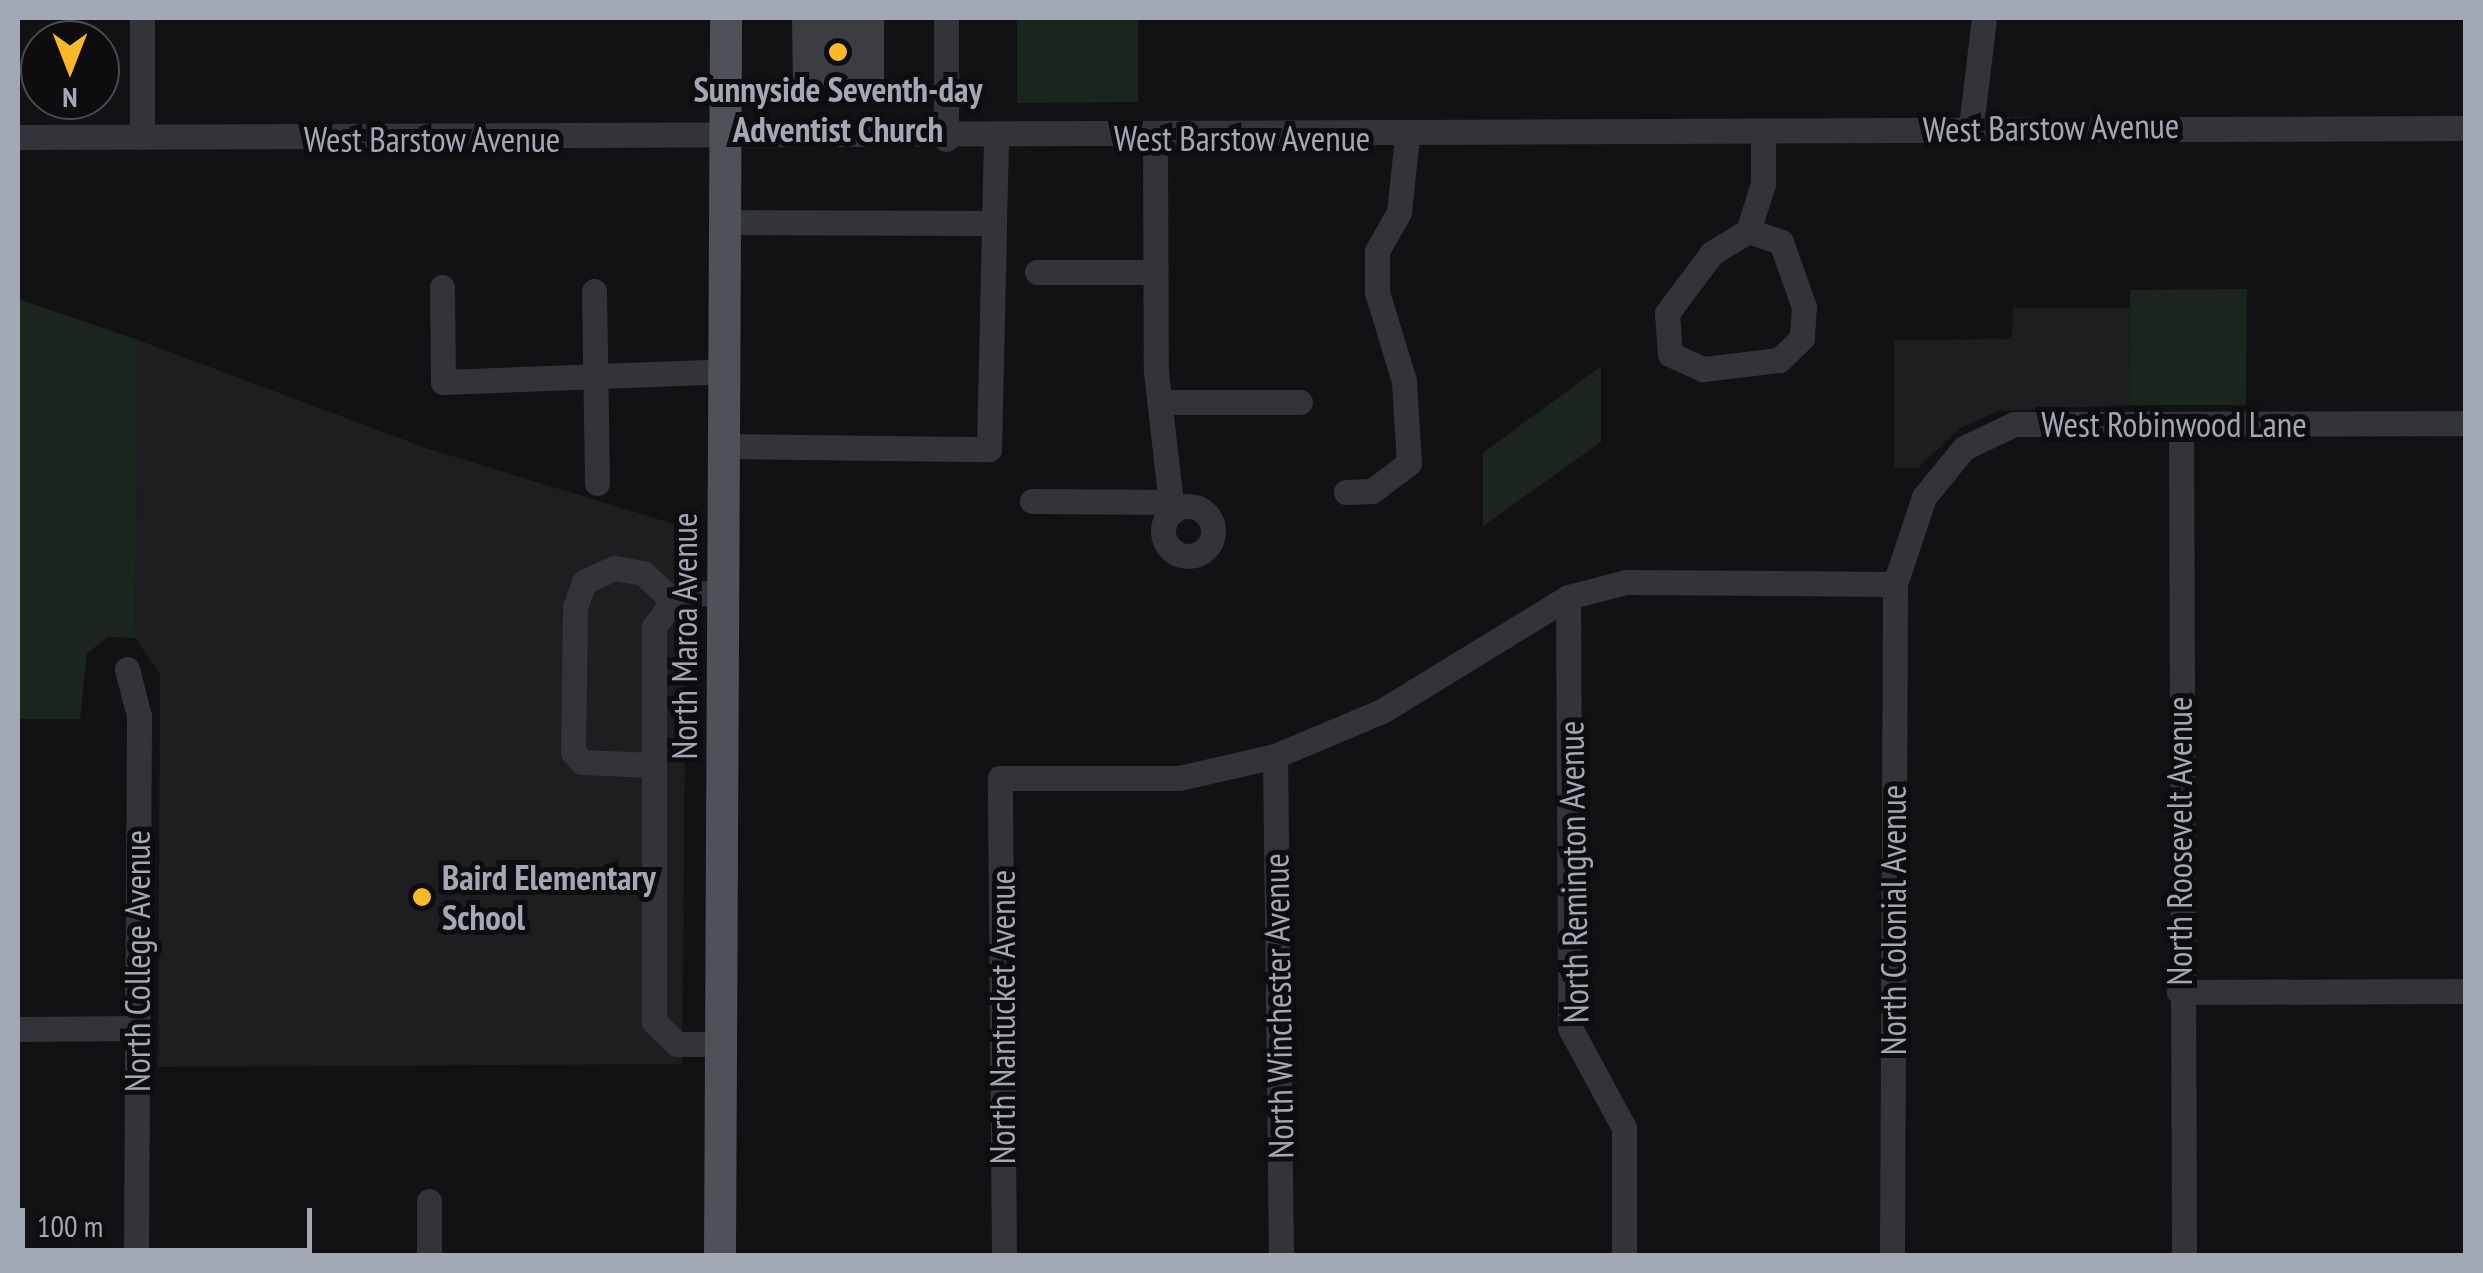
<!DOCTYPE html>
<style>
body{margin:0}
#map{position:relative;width:2483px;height:1273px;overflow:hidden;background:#121214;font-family:"PT Sans Narrow",sans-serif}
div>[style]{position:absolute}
.built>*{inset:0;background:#1e1e21}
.green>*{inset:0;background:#1c241e}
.building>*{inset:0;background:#3c3d41}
.minor>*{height:25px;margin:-12.5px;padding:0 12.5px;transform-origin:12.5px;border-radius:12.5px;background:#333439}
.minor>.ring{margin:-12.5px;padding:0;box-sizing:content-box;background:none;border:25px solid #333439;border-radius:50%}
.major>*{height:32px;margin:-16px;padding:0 16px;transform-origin:16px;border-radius:16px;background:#4f5158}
.dots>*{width:28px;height:28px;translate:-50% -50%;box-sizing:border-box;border:5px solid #0d0d0f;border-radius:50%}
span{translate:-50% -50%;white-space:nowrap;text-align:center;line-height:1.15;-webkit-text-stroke:10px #0d0d0f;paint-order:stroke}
.poi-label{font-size:35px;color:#a3a8b5;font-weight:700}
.left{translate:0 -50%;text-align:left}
.street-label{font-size:35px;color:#a3a8b5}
.frame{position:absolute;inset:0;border:20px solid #a3a8b5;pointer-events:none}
.north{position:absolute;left:20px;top:20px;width:100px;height:100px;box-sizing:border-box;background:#0d0d0f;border:2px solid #494b51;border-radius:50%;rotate:180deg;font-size:28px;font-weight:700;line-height:40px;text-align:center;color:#a3a8b5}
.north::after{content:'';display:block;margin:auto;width:35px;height:45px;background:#f7b927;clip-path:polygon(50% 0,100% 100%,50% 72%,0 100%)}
.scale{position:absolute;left:20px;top:1208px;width:292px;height:45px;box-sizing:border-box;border:5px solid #a3a8b5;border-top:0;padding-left:12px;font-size:30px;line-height:35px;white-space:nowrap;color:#a3a8b5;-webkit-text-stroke:8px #0d0d0f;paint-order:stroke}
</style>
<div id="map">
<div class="built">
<i style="clip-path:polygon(2013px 308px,2130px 308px,2129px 405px,1997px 411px,1959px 429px,1918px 468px,1894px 468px,1894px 340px,2012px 339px)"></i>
<i style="clip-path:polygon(138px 340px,426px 448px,687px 528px,682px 1064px,158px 1067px,160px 674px,135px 638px)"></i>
</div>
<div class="green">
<i style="clip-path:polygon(1017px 18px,1138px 18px,1138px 102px,1017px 103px)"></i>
<i style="clip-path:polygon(2247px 289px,2246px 405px,2129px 405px,2130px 290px)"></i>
<i style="clip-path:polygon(18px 299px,138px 340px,135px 638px,108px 637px,87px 653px,80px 719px,18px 719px)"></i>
<i style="clip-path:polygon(1601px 366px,1601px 442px,1483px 526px,1483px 453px)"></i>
</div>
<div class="building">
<i style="clip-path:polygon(792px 18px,884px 18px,884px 87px,793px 88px)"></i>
</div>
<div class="minor">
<i style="left:1971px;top:127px;width:110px;rotate:-83.2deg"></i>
<i style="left:18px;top:137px;width:2448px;rotate:-0.21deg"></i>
<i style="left:142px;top:137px;width:119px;rotate:-90deg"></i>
<i style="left:946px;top:139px;width:121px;rotate:-90deg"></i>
<i style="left:1155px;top:139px;width:233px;rotate:89.8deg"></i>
<i style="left:1156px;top:372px;width:141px;rotate:83.5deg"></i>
<i style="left:994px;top:223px;width:84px;rotate:-88.6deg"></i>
<i style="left:1748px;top:231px;width:35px;rotate:18deg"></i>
<i style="left:1781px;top:242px;width:69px;rotate:70.5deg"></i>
<i style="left:1804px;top:307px;width:31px;rotate:94deg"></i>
<i style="left:1802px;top:338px;width:32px;rotate:136deg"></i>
<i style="left:1779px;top:360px;width:77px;rotate:173.2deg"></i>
<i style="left:1703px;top:369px;width:36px;rotate:-156deg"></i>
<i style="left:1670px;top:354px;width:41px;rotate:-94.2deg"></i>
<i style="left:1667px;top:313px;width:75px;rotate:-53.1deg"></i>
<i style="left:1712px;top:253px;width:42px;rotate:-31.4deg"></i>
<i style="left:1748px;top:231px;width:49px;rotate:-72.3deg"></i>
<i style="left:1763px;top:184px;width:52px;rotate:-90deg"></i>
<i style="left:1037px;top:272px;width:118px"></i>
<i style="left:442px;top:287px;width:95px;rotate:89.4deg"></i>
<i style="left:443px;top:382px;width:283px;rotate:-2.2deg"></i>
<i style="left:594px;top:291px;width:192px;rotate:89.1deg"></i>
<i style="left:1166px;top:402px;width:134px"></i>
<i style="left:2181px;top:426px;width:830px;rotate:89.79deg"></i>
<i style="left:725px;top:446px;width:264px;rotate:0.7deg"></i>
<i style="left:989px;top:449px;width:226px;rotate:-88.7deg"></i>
<i style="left:994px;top:223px;width:267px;rotate:-179.8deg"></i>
<i style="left:1346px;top:492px;width:26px;rotate:-2deg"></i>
<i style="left:1372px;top:491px;width:46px;rotate:-37.1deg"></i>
<i style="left:1409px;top:463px;width:82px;rotate:-93.5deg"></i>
<i style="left:1404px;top:381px;width:93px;rotate:-106.9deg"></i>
<i style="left:1377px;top:292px;width:41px;rotate:-90deg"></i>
<i style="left:1377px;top:251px;width:45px;rotate:-60.6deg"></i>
<i style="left:1399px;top:212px;width:75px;rotate:-83.9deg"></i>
<i style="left:1032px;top:501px;width:138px;rotate:0.4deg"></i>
<i class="ring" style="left:1163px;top:506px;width:25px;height:25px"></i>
<i style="left:1568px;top:597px;width:431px;rotate:89.7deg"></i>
<i style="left:1570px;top:1028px;width:114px;rotate:61.6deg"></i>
<i style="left:1624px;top:1128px;width:128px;rotate:90deg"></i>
<i style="left:127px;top:669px;width:49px;rotate:75.7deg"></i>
<i style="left:139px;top:716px;width:540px;rotate:90.32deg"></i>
<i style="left:1275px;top:756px;width:500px;rotate:89.31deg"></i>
<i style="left:654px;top:765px;width:72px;rotate:-177.6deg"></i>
<i style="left:582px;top:762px;width:13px;rotate:-132deg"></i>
<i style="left:573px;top:752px;width:145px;rotate:-89.2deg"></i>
<i style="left:575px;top:607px;width:27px;rotate:-70deg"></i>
<i style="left:584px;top:582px;width:33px;rotate:-25deg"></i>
<i style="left:614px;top:568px;width:29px;rotate:10deg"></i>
<i style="left:643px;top:573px;width:38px;rotate:43deg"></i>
<i style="left:2179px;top:992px;width:287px;rotate:-0.2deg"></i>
<i style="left:18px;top:1029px;width:119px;rotate:-0.5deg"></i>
<i style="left:721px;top:1044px;width:44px;rotate:180deg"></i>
<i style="left:677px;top:1044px;width:32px;rotate:-136deg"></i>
<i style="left:654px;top:1022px;width:395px;rotate:-90deg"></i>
<i style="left:654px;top:627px;width:39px;rotate:-54deg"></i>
<i style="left:677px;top:595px;width:47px;rotate:-3.7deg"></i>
<i style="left:429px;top:1201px;width:55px;rotate:90deg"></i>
<i style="left:1004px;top:1256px;width:478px;rotate:-90.5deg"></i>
<i style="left:1000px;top:778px;width:179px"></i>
<i style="left:1179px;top:778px;width:98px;rotate:-12.9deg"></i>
<i style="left:1275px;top:756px;width:116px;rotate:-22.8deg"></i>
<i style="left:1382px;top:711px;width:218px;rotate:-31.5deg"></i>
<i style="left:1568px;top:597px;width:60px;rotate:-14.5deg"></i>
<i style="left:1626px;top:582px;width:269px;rotate:0.4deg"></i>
<i style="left:1892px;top:1256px;width:672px;rotate:-89.74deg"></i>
<i style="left:1895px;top:584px;width:92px;rotate:-71.6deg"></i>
<i style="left:1924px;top:497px;width:63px;rotate:-50.8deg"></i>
<i style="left:1964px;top:448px;width:55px;rotate:-25.6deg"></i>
<i style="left:2014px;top:424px;width:452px;rotate:-0.1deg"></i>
</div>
<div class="major">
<i style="left:720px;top:1256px;width:1238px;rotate:-89.72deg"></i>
</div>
<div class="dots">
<i style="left:838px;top:52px;background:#f7b927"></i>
<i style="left:422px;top:897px;background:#f7b927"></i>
</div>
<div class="poi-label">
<span style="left:838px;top:109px">Sunnyside Seventh-day<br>Adventist Church</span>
<span class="left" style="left:442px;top:897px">Baird Elementary<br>School</span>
</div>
<div class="street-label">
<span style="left:2051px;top:127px;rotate:-1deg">West Barstow Avenue</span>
<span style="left:1242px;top:138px">West Barstow Avenue</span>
<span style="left:432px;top:139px">West Barstow Avenue</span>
<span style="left:2174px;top:424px">West Robinwood Lane</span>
<span style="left:684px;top:636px;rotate:-90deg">North Maroa Avenue</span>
<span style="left:2179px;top:841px;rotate:-90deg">North Roosevelt Avenue</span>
<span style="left:1573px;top:872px;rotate:-91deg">North Remington Avenue</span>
<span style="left:1893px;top:920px;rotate:-90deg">North Colonial Avenue</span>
<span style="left:137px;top:961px;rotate:-90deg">North College Avenue</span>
<span style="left:1278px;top:1006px;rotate:-91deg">North Winchester Avenue</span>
<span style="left:1002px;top:1017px;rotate:-90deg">North Nantucket Avenue</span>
</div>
<div class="frame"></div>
<div class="north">N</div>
<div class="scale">100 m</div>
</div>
